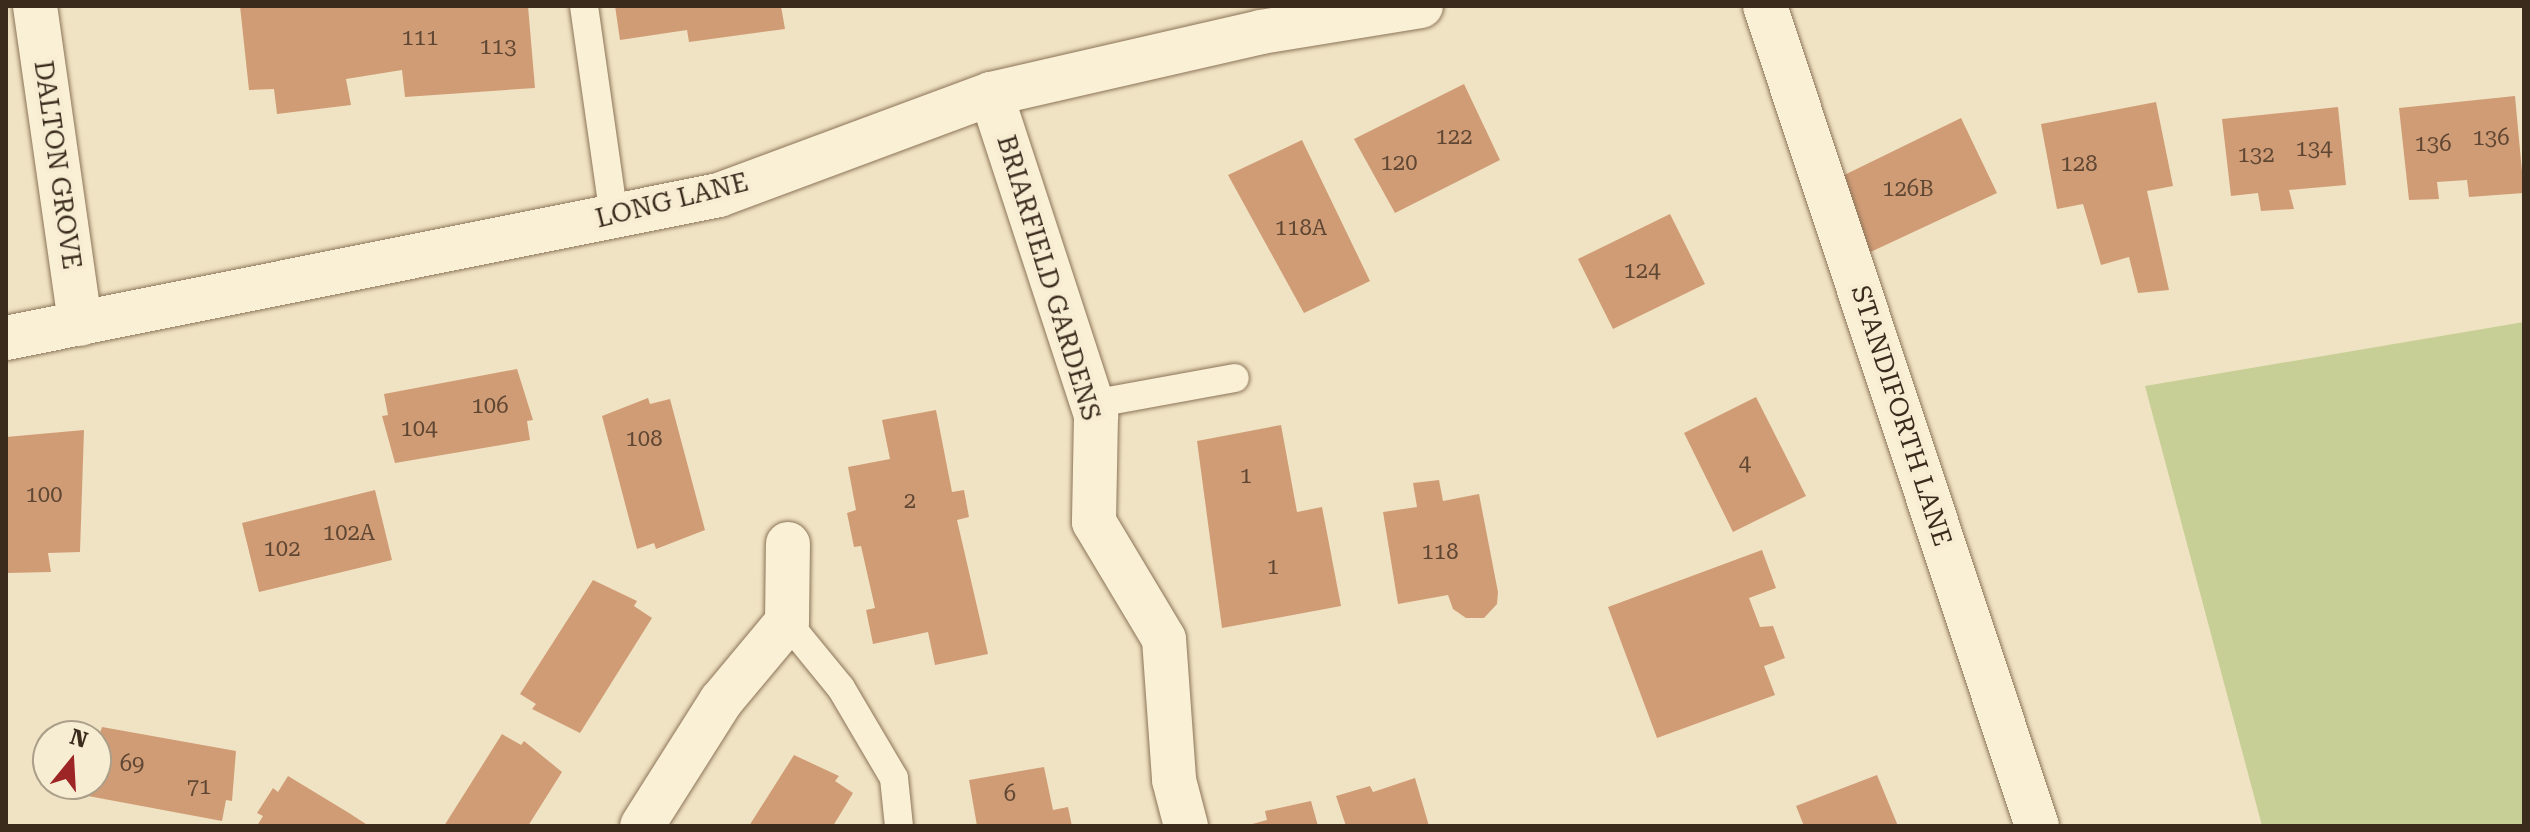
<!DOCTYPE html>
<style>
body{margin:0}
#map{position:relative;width:2530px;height:832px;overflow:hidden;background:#f0e3c3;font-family:"Roboto Serif",serif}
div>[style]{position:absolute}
.green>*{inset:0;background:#c8cf96}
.building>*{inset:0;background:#d09c76}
.roads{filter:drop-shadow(0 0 2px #8c7458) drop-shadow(0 0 2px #8c7458)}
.lane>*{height:28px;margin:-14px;padding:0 14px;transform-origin:14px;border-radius:14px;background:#faf0d6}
.street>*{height:44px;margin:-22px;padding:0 22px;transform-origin:22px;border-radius:22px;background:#faf0d6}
.secondary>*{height:44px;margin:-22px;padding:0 22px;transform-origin:22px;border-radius:22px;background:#faf0d6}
span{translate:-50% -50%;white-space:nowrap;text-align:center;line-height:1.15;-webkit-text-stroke:8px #f7edd3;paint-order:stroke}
.number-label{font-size:22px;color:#604733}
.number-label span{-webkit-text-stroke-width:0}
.street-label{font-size:26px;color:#3b2b1d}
.frame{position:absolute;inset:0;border:8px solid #3b2b1d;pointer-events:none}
.north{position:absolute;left:32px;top:720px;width:80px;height:80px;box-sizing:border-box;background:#f7edd3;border:2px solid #ac9f8a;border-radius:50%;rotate:18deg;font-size:22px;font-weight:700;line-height:32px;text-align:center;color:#3b2b1d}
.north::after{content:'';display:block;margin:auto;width:28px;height:36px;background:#9e2526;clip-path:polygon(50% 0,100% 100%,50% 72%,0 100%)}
</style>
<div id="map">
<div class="green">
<i style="clip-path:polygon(2524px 322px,2524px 826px,2262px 826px,2145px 386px)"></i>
</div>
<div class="building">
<i style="clip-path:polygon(240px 6px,528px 6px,535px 88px,405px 97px,402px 70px,346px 79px,351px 105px,277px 114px,274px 89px,249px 90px)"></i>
<i style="clip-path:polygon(615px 6px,781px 6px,785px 29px,689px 42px,687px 30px,620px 40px)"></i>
<i style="clip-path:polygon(1464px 84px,1500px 160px,1395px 213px,1354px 139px)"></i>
<i style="clip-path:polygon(2515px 96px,2524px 193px,2469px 197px,2467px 180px,2437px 182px,2439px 199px,2409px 200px,2399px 108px)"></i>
<i style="clip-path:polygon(2156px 102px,2173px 186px,2147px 191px,2169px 290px,2138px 293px,2129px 257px,2101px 265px,2083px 204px,2057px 209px,2041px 124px)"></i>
<i style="clip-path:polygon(2338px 107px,2346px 185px,2289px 190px,2294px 209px,2261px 211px,2258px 193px,2231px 196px,2222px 119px)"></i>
<i style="clip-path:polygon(1961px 118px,1997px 193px,1862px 256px,1830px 182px)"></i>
<i style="clip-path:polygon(1302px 140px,1370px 281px,1304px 313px,1228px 175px)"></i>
<i style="clip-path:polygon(1670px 214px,1705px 284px,1613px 329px,1578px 259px)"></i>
<i style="clip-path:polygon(517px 369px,533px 420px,527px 421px,530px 440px,395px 463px,382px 416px,388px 415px,384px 394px)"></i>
<i style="clip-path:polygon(1756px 397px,1806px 496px,1733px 532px,1684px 433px)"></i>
<i style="clip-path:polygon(648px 398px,650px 404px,670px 399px,705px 530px,656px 549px,654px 543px,637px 549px,602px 416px)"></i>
<i style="clip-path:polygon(936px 410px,952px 492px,964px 490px,969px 517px,957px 520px,988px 654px,935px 665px,928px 632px,873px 644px,866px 610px,875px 608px,861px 546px,854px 547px,847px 513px,856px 510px,848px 467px,890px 459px,882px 420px)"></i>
<i style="clip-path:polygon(1281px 425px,1297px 512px,1322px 507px,1341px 606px,1222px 628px,1197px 441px)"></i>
<i style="clip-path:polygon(84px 430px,80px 552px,48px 553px,51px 572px,6px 573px,6px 437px)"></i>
<i style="clip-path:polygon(1439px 480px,1443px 501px,1479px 494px,1498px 592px,1497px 604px,1484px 618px,1466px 618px,1453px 609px,1448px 595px,1398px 604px,1383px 512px,1417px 507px,1413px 483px)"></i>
<i style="clip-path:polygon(375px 490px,392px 560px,259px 592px,242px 523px)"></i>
<i style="clip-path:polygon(1762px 550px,1776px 588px,1749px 598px,1760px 627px,1773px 626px,1785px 658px,1764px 666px,1775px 695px,1657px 738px,1608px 607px)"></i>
<i style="clip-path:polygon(593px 580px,637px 601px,634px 606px,652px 618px,580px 733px,532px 709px,536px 704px,520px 694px)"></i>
<i style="clip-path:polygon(102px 727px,236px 751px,232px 801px,226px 800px,222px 821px,88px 796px,91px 784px,96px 784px,96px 744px)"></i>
<i style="clip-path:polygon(502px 734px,521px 745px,524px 741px,562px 772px,528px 826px,444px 826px)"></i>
<i style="clip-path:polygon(794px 755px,839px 776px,835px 781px,853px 793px,833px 826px,749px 826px)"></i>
<i style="clip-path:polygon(1044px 767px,1053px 810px,1068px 807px,1072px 826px,977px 826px,969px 780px)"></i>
<i style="clip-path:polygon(1877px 775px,1898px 826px,1804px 826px,1796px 806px)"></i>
<i style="clip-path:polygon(288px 776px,349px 813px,369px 826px,257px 826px,263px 816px,257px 813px,273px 788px,278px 792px)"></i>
<i style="clip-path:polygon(1415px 778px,1429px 826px,1346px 826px,1336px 796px,1370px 786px,1373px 792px)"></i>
<i style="clip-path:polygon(1311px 801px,1318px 826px,1245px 826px,1267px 820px,1265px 811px)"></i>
</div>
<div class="roads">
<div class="lane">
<i style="left:584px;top:6px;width:212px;rotate:81.9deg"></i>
<i style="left:1092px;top:404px;width:145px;rotate:-10.3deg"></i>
<i style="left:787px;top:622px;width:85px;rotate:50.7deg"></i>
<i style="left:841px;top:688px;width:104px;rotate:59.5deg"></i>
<i style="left:894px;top:778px;width:48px;rotate:84.1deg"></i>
</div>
<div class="street">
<i style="left:35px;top:6px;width:321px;rotate:81.9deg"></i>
<i style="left:1765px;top:6px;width:864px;rotate:71.65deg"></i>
<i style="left:991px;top:94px;width:339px;rotate:71.9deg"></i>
<i style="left:1096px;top:416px;width:106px;rotate:91.1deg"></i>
<i style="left:1094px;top:522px;width:136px;rotate:59.1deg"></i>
<i style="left:1164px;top:639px;width:141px;rotate:85.9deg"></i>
<i style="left:1174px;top:780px;width:48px;rotate:75.4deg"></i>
<i style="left:642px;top:826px;width:148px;rotate:-57.7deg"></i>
<i style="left:721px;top:701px;width:103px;rotate:-50.1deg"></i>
<i style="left:787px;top:622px;width:78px;rotate:-89.3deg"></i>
</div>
<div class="secondary">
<i style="left:6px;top:338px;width:727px;rotate:-11.34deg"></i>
<i style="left:719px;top:195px;width:290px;rotate:-20.4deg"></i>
<i style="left:991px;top:94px;width:277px;rotate:-12.9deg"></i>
<i style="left:1261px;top:32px;width:162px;rotate:-9.2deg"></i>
</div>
</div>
<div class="number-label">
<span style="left:420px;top:38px">111</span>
<span style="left:498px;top:47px">113</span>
<span style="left:1454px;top:137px">122</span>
<span style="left:2491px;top:138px">136</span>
<span style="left:2433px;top:144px">136</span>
<span style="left:2314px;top:149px">134</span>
<span style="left:2256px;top:155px">132</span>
<span style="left:1399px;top:163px">120</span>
<span style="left:2079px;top:164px">128</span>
<span style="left:1908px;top:189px">126B</span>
<span style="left:1301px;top:228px">118A</span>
<span style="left:1642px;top:271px">124</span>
<span style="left:490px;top:406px">106</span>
<span style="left:419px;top:429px">104</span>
<span style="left:644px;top:439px">108</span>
<span style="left:1745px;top:464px">4</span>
<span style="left:1246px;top:476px">1</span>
<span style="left:44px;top:495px">100</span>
<span style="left:910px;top:501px">2</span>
<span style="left:349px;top:533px">102A</span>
<span style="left:282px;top:549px">102</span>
<span style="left:1440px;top:552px">118</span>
<span style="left:1273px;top:567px">1</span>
<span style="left:132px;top:764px">69</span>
<span style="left:199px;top:787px">71</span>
<span style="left:1010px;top:794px">6</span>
</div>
<div class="street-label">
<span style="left:57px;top:165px;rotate:82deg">DALTON GROVE</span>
<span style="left:672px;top:201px;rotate:-14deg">LONG LANE</span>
<span style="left:1048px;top:278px;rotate:73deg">BRIARFIELD GARDENS</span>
<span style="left:1901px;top:416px;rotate:72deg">STANDIFORTH LANE</span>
</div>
<div class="frame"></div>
<div class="north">N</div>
</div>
